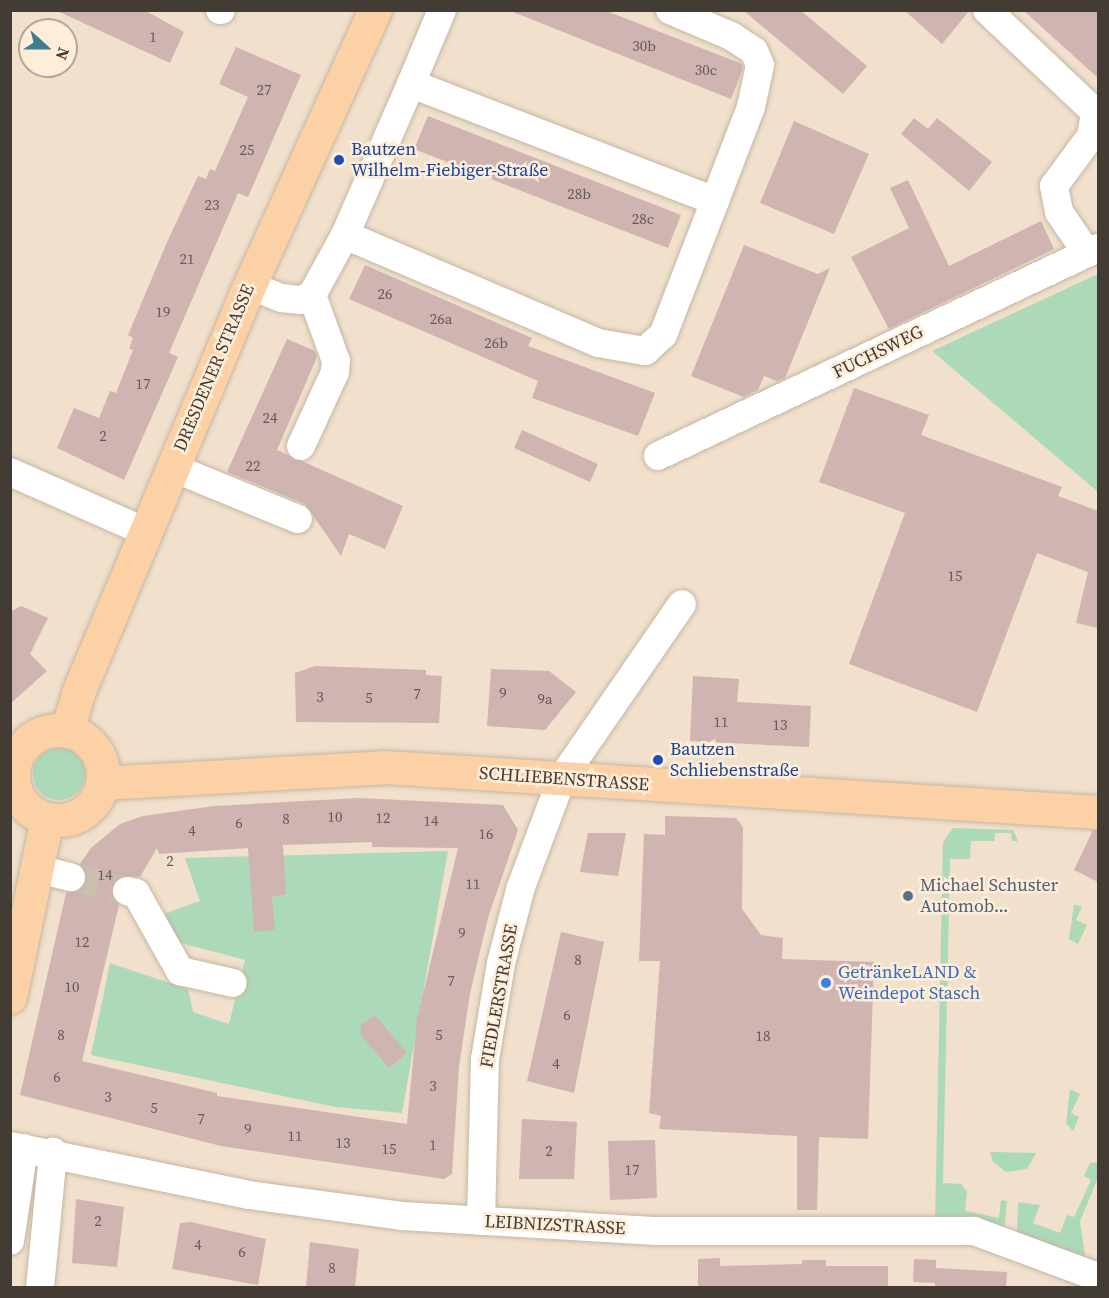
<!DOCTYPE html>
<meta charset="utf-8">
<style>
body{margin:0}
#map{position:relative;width:1109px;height:1298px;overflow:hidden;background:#f0e0cc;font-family:"Source Serif 4",serif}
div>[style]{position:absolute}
.green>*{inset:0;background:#acdab9}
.round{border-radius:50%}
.building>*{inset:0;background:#cfb4b2}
.minor-tunnel>*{height:28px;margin-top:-14px;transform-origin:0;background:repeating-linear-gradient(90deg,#cdbfae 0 28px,transparent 0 42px)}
.roads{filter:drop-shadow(0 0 2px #c6b6a3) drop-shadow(0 0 2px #c6b6a3)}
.minor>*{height:28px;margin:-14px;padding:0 14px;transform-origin:14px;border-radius:14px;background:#fff}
.major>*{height:33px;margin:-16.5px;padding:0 16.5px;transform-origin:16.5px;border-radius:16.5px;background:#fbd1a5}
.major>.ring{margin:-16.5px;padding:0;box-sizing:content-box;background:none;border:33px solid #fbd1a5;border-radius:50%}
.dots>*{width:16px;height:16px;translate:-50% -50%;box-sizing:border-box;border:3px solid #feedd9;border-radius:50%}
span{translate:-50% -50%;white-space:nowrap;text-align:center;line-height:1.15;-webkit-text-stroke:5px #feedd9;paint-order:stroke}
.number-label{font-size:15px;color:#655a54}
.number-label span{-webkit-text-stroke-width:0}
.transit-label{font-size:18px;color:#164399}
.left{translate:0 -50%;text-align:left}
.street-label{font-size:18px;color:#423c34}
.service-label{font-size:18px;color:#4e5e75}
.shop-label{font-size:18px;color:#366cbe}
.frame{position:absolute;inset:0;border:12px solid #423c34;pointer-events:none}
.north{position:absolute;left:18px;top:18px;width:60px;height:60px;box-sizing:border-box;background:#feedd9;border:2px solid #b3a697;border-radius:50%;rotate:111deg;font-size:16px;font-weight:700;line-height:24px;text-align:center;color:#423c34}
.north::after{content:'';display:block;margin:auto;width:21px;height:27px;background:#3c808e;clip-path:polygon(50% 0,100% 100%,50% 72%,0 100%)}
</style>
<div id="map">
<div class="green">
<i style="clip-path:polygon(1098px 274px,1098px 492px,932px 351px)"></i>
<i class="round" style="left:33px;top:748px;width:52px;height:52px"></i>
<i style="clip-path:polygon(953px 828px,1013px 830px,1018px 841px,1012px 841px,1011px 833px,995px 833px,994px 841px,971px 841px,970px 859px,950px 859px,943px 1183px,961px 1184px,967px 1191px,965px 1211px,999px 1218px,1001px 1200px,1007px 1201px,1004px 1230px,935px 1221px,943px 842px)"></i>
<i style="clip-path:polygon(448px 851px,402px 1113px,335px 1107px,91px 1055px,110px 963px,188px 989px,193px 1012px,229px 1024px,245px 960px,181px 943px,161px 915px,200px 901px,185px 858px)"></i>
<i style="clip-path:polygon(1074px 905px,1082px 906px,1076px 920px,1087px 925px,1078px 944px,1069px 939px)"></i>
<i style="clip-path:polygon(1070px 1089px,1080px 1094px,1071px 1113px,1079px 1117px,1073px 1131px,1066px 1123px)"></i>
<i style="clip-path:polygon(990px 1152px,1036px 1153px,1027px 1169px,1006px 1172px,993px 1162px)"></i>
<i style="clip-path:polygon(1098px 1162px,1098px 1178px,1080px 1221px,1085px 1256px,1098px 1262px,1098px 1268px,1017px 1234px,1018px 1202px,1040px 1205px,1033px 1223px,1060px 1233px,1067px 1215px,1074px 1217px,1091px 1180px,1084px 1176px,1090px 1163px)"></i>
</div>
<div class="building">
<i style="clip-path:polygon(55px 10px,144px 10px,184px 32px,170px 63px)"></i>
<i style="clip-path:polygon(508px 10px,604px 10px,742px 64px,742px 71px,731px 99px)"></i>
<i style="clip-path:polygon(743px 10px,800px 10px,867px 66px,843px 94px)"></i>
<i style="clip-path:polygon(904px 10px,970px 10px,942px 44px)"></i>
<i style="clip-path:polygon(1023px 10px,1098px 10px,1098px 78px)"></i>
<i style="clip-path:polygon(236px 47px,301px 75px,248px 197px,238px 193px,169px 353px,178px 357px,124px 480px,57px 448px,74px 408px,99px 418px,110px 391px,116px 393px,133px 350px,129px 349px,133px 338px,128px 335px,168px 240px,198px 176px,206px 179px,210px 169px,215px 171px,248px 97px,219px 84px)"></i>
<i style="clip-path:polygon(428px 116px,681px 215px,668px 248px,414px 149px)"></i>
<i style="clip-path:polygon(914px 118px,928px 129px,937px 118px,992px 162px,969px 191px,901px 134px)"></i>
<i style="clip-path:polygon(794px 121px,869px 154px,834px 234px,760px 203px)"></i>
<i style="clip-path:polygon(908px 180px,949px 266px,1041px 221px,1054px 249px,889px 329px,851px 257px,909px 228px,890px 188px)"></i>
<i style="clip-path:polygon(744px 245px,818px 274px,830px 268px,785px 378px,777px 381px,764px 376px,758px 390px,744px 397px,691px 376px)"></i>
<i style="clip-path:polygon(365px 265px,532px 338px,528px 346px,655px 393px,638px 436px,532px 398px,538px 381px,349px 299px)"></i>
<i style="clip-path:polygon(287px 339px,315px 351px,317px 357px,277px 450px,403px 506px,385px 549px,349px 534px,341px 556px,305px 504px,227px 472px)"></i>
<i style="clip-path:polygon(854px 388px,929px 415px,921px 435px,1062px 487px,1058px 496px,1098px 511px,1098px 628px,1076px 623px,1088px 572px,1037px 553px,977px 712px,849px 664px,905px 513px,819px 482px)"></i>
<i style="clip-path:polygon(522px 430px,598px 464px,590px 482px,514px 448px)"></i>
<i style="clip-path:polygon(21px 606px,48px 618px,30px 654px,47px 671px,10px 704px,10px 612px)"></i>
<i style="clip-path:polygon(315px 666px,426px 670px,426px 675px,442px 676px,439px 723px,296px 722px,295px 673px)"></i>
<i style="clip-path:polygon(491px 669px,549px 671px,576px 692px,545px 730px,487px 726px)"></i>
<i style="clip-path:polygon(693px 676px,739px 679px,737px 702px,811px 706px,809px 747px,690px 741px)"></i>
<i style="clip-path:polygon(evenodd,359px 798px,503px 805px,518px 830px,488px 918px,470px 993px,459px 1067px,452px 1174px,444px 1179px,221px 1146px,20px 1095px,66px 893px,83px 888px,87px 873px,80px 864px,91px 848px,120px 824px,143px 816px,214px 806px,359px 798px,372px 842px,372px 847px,458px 848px,417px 1019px,407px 1124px,217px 1096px,217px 1093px,82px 1061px,119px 905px,111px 887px,122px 876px,140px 877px,157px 848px,159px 854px,248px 848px,254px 932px,275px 930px,272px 896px,286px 895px,283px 845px,372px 842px)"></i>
<i style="clip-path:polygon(665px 816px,736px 818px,743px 827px,742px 909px,761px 935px,783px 938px,782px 959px,874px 962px,868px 1139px,819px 1137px,817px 1210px,797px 1210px,797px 1136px,659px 1129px,661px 1116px,649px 1113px,660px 961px,639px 961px,644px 834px,665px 835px)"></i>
<i style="clip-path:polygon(1093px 830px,1098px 830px,1098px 882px,1074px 870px)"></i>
<i style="clip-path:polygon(588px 833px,626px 833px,618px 876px,580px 872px)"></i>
<i style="clip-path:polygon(561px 932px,604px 942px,574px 1093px,527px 1081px)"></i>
<i style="clip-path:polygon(375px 1015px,407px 1053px,389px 1068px,361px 1035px,361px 1025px)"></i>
<i style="clip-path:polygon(522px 1119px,577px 1122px,574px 1179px,519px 1179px)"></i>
<i style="clip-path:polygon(655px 1140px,657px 1198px,610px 1200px,608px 1141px)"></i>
<i style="clip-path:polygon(76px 1199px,124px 1207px,117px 1267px,72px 1263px)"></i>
<i style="clip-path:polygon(191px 1222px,266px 1239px,258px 1285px,172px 1269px,180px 1223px)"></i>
<i style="clip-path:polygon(310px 1242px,359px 1249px,355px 1287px,306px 1287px)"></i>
<i style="clip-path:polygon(720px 1258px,720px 1266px,802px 1264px,802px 1260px,826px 1260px,826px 1266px,888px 1266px,888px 1287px,698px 1287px,698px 1259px)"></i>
<i style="clip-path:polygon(914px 1259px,936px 1260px,936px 1268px,1007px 1272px,1006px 1287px,935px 1287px,935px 1283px,913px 1282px)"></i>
</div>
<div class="minor-tunnel">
<i style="left:71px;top:877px;width:58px;rotate:14deg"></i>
</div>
<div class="roads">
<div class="minor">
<i style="left:220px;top:10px;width:1px"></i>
<i style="left:670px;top:10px;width:66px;rotate:23.1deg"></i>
<i style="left:731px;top:36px;width:27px;rotate:33deg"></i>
<i style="left:754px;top:51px;width:15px;rotate:67deg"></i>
<i style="left:760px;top:65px;width:43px;rotate:102.1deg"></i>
<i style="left:751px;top:107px;width:101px;rotate:111deg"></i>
<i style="left:987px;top:10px;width:149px;rotate:43.4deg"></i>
<i style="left:1095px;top:112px;width:24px;rotate:99deg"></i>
<i style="left:1091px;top:136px;width:62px;rotate:126.5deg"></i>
<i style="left:1054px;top:186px;width:26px;rotate:79deg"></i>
<i style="left:1059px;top:212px;width:50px;rotate:55.7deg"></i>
<i style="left:411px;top:84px;width:80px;rotate:-67.3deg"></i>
<i style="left:249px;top:285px;width:35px;rotate:22deg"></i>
<i style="left:281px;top:298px;width:20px;rotate:6deg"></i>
<i style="left:301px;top:300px;width:12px;rotate:-24deg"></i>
<i style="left:312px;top:295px;width:68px;rotate:-61.2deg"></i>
<i style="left:345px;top:235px;width:275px;rotate:23.1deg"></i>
<i style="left:598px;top:343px;width:48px;rotate:9.7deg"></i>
<i style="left:645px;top:351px;width:24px;rotate:-42deg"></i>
<i style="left:663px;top:335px;width:144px;rotate:-68.8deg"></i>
<i style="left:715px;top:201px;width:326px;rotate:-158.9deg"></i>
<i style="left:411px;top:84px;width:165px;rotate:113.6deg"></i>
<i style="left:301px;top:446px;width:81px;rotate:-65.3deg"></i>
<i style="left:335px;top:372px;width:11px;rotate:-85deg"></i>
<i style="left:336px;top:361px;width:70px;rotate:-110deg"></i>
<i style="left:658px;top:456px;width:487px;rotate:-25.3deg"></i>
<i style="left:171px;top:467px;width:137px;rotate:22.3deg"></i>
<i style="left:10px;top:472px;width:146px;rotate:23.8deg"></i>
<i style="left:10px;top:783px;width:3px;rotate:-18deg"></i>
<i style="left:38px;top:869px;width:34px;rotate:14deg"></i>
<i style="left:127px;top:891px;width:9px;rotate:13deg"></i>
<i style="left:136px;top:893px;width:90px;rotate:60.6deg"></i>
<i style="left:180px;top:971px;width:54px;rotate:12.8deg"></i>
<i style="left:10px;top:1146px;width:244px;rotate:11.6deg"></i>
<i style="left:249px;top:1195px;width:154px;rotate:7.8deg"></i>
<i style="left:402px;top:1216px;width:255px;rotate:3.4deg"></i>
<i style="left:657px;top:1231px;width:317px"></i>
<i style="left:974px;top:1231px;width:132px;rotate:20.4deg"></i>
<i style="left:481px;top:1221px;width:162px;rotate:-88.6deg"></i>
<i style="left:485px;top:1059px;width:97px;rotate:-80.5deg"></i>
<i style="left:501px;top:963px;width:79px;rotate:-75.3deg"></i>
<i style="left:521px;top:887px;width:116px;rotate:-69.4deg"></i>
<i style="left:562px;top:778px;width:211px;rotate:-55.4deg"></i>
<i style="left:10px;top:1241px;width:94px;rotate:-81.4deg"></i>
<i style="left:40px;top:1288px;width:137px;rotate:-84.5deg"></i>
</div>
<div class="major">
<i style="left:67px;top:730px;width:39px;rotate:-73deg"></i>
<i style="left:78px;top:693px;width:432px;rotate:-67.2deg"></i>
<i style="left:245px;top:295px;width:313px;rotate:-65.5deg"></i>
<i class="ring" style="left:13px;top:730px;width:57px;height:57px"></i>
<i style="left:102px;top:783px;width:283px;rotate:-3.2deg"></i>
<i style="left:385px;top:767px;width:714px;rotate:3.61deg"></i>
<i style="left:10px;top:997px;width:182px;rotate:-78.3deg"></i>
</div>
</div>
<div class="dots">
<i style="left:339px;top:160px;background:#1a4fb4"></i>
<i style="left:658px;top:760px;background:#1a4fb4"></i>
<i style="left:908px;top:896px;background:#5c6f8a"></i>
<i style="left:826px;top:983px;background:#3f7fe0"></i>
</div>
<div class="number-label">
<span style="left:153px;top:37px">1</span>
<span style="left:644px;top:46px">30b</span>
<span style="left:706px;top:70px">30c</span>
<span style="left:264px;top:90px">27</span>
<span style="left:247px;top:150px">25</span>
<span style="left:579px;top:194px">28b</span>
<span style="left:212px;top:205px">23</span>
<span style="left:643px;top:219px">28c</span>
<span style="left:187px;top:259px">21</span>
<span style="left:385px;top:294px">26</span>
<span style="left:163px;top:312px">19</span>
<span style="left:441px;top:319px">26a</span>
<span style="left:496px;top:343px">26b</span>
<span style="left:143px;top:384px">17</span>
<span style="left:270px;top:418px">24</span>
<span style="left:103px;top:436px">2</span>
<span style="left:253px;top:466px">22</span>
<span style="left:955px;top:576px">15</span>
<span style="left:503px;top:693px">9</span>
<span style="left:417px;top:694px">7</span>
<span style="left:320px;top:697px">3</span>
<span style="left:369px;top:698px">5</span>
<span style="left:545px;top:699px">9a</span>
<span style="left:721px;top:722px">11</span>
<span style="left:780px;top:725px">13</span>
<span style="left:335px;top:817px">10</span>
<span style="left:383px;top:818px">12</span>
<span style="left:286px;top:819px">8</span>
<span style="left:431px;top:821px">14</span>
<span style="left:239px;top:823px">6</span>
<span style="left:192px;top:831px">4</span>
<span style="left:486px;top:834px">16</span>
<span style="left:170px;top:861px">2</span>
<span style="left:105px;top:875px">14</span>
<span style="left:473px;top:884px">11</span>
<span style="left:462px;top:933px">9</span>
<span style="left:82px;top:942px">12</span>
<span style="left:578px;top:960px">8</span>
<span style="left:451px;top:981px">7</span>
<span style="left:72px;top:987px">10</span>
<span style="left:567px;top:1015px">6</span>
<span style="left:61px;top:1035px">8</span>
<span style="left:439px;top:1035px">5</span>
<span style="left:763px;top:1036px">18</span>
<span style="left:556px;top:1064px">4</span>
<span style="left:57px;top:1077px">6</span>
<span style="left:433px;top:1086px">3</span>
<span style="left:108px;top:1097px">3</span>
<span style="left:154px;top:1108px">5</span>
<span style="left:201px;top:1119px">7</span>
<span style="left:248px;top:1129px">9</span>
<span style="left:295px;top:1136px">11</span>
<span style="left:343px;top:1143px">13</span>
<span style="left:433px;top:1145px">1</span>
<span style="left:389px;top:1149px">15</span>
<span style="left:549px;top:1151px">2</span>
<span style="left:632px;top:1170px">17</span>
<span style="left:98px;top:1221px">2</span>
<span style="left:198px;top:1245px">4</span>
<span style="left:242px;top:1252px">6</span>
<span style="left:332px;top:1268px">8</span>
</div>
<div class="transit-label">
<span class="left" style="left:351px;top:160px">Bautzen<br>Wilhelm-Fiebiger-Straße</span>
<span class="left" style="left:670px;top:760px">Bautzen<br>Schliebenstraße</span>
</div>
<div class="street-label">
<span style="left:878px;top:352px;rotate:-26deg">FUCHSWEG</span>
<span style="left:214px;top:368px;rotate:-67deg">DRESDENER STRASSE</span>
<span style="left:564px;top:779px;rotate:4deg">SCHLIEBENSTRASSE</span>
<span style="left:499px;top:996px;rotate:-80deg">FIEDLERSTRASSE</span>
<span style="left:555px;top:1225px;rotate:3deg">LEIBNIZSTRASSE</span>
</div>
<div class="service-label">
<span class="left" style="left:920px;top:896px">Michael Schuster<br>Automob...</span>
</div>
<div class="shop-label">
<span class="left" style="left:838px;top:983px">GetränkeLAND &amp;<br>Weindepot Stasch</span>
</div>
<div class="frame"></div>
<div class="north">N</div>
</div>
